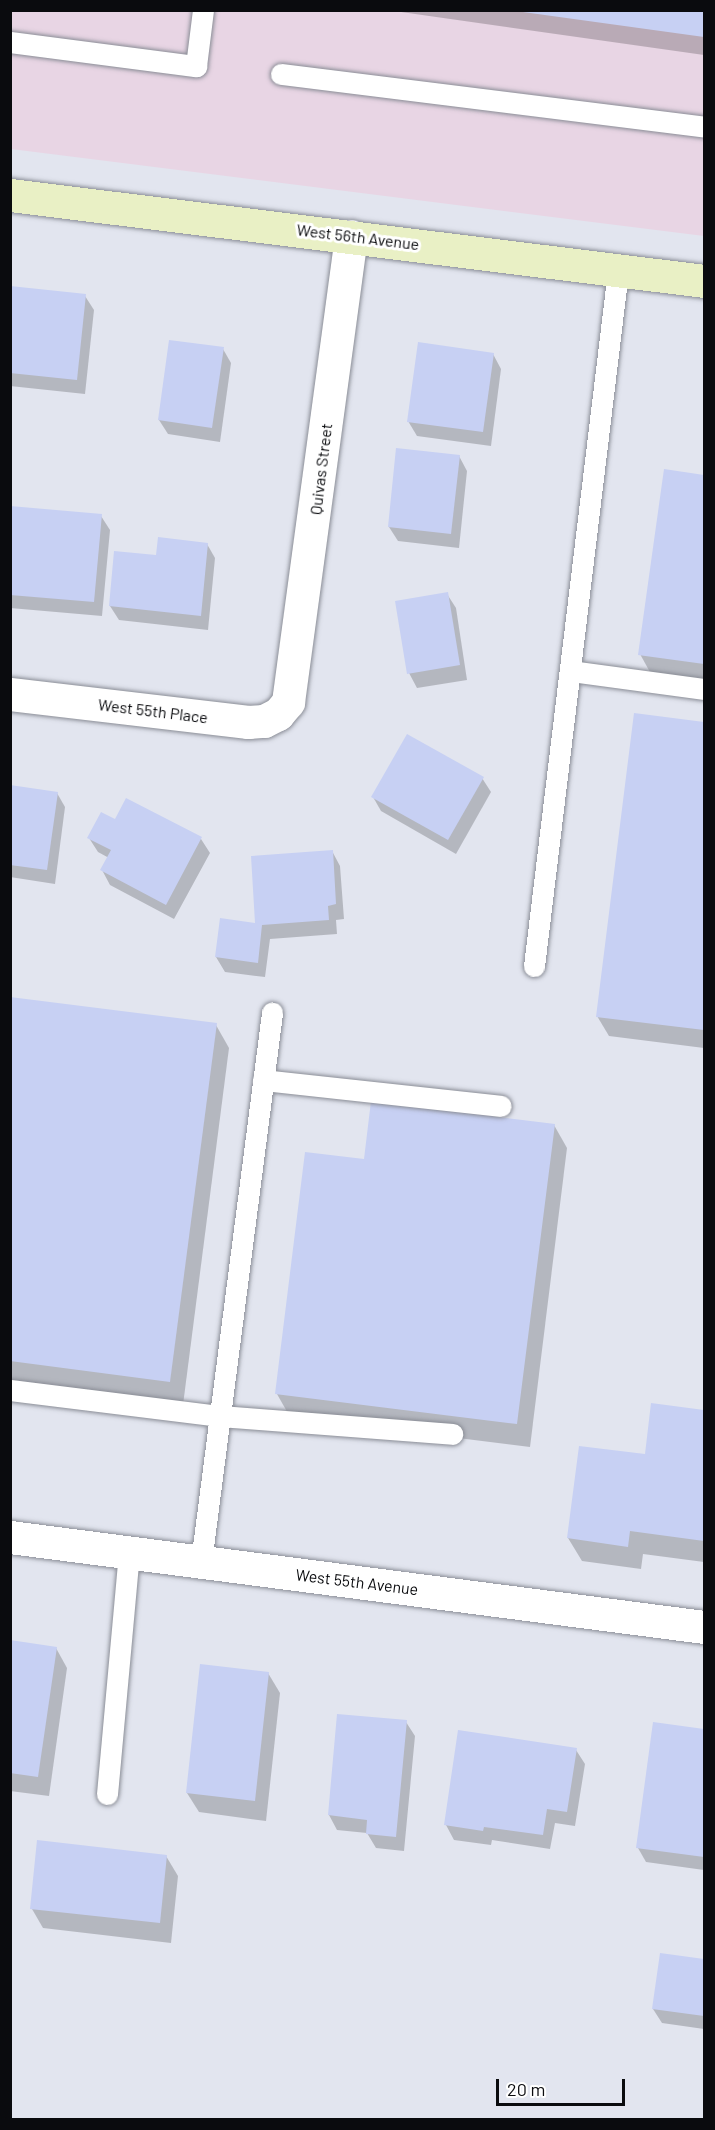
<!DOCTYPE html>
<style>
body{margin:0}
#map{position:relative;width:715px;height:2130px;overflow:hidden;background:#e2e5ef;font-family:Barlow,sans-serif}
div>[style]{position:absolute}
.industrial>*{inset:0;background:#e8d5e4}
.shadow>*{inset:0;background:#0003}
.building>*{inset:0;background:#c7d0f3}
.roads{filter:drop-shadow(0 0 2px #8a8d96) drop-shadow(0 0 2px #8a8d96)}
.lane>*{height:21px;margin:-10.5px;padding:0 10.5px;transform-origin:10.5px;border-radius:10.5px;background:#fff}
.street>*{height:33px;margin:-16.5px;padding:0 16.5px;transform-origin:16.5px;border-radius:16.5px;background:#fff}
.secondary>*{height:33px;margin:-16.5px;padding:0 16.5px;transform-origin:16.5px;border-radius:16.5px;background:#e9f0c5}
span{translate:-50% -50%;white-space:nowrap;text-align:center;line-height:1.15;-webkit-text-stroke:6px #fff;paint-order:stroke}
.street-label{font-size:16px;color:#0a0b0e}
.frame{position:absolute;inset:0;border:12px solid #0a0b0e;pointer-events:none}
.scale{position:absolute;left:496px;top:2079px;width:129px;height:27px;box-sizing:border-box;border:3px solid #0a0b0e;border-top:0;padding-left:8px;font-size:18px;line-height:21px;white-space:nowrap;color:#0a0b0e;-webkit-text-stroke:4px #fff;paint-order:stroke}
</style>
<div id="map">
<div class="industrial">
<i style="clip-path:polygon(11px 11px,704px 11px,704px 236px,11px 149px)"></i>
</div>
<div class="shadow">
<i style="clip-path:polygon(387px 10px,704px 10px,704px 55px)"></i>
<i style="clip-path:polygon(10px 288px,85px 296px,94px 310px,85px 394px,10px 386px)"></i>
<i style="clip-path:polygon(223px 349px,231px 363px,220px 442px,168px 434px,159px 420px)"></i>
<i style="clip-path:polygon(493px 354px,501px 369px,491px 446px,417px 436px,408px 421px)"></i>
<i style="clip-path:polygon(459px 456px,467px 471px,459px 548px,398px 541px,389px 527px)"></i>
<i style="clip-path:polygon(665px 471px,704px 476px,704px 682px,651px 674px,640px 654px)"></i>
<i style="clip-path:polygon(10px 508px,101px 516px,110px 530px,102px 616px,10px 608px)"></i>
<i style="clip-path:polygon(207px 544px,215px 558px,208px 630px,119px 620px,110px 606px,158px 557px)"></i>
<i style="clip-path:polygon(447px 594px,456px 608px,467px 680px,417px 688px,409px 673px)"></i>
<i style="clip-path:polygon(635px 714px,704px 723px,704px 1048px,609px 1036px,597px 1016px)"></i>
<i style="clip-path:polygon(482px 778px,491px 792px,456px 854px,381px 811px,373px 797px)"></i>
<i style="clip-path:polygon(10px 787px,57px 793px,65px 807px,55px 884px,10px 877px)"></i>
<i style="clip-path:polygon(127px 800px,201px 839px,210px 853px,174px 919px,110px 885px,102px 870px,109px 858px,98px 852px,89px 838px,116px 821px)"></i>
<i style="clip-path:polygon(332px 851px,340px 866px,344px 919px,336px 920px,337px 934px,270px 939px,265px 977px,225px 972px,216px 957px,257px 924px)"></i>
<i style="clip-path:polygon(10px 998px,216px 1025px,229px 1048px,183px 1405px,10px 1383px)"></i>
<i style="clip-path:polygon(554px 1125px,567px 1148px,530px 1447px,290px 1417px,277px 1394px,365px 1161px)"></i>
<i style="clip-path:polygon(653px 1405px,704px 1412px,704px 1562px,643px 1554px,641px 1569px,582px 1561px,568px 1538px,646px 1456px)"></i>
<i style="clip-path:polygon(10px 1642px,56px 1648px,67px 1668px,49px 1796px,10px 1791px)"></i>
<i style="clip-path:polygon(268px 1673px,280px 1693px,266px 1821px,199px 1812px,187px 1793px)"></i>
<i style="clip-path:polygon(406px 1722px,415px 1736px,404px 1851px,376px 1848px,367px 1833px,337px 1830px,329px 1815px)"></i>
<i style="clip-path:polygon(655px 1723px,704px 1731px,704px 1870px,646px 1862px,638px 1848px)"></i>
<i style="clip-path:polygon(576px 1750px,585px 1764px,575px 1826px,555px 1823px,550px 1849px,492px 1840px,491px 1845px,454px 1840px,446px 1825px)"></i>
<i style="clip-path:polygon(166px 1856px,178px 1876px,171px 1943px,43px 1928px,32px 1909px)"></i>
<i style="clip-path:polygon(661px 1955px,704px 1961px,704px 2029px,662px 2023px,653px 2009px)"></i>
</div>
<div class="building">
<i style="clip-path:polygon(523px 10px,704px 10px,704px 37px,523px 12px)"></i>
<i style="clip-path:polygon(10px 286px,86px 294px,77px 380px,10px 373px)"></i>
<i style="clip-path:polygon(169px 340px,224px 347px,212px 428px,158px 420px)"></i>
<i style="clip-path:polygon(418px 342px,494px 353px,483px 432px,407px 422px)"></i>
<i style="clip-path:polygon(396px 448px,460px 455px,451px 534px,388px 527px)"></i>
<i style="clip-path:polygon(664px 469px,704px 475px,704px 664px,638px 655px)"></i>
<i style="clip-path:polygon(10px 506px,102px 514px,94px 602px,10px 595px)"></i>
<i style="clip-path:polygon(158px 537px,208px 543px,201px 616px,109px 606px,114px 551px,156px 555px)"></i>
<i style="clip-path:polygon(448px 592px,460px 665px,407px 674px,395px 601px)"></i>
<i style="clip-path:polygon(634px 713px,704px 722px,704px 1030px,596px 1017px)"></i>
<i style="clip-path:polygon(407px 734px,484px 777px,448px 840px,371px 797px)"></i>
<i style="clip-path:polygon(10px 785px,58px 792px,47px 870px,10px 865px)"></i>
<i style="clip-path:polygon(126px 798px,202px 837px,166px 905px,100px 870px,111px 850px,87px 838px,101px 812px,115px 819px)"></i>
<i style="clip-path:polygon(333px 850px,336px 904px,328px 906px,329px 920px,262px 925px,258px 963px,215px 957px,220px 918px,255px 923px,251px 856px)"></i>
<i style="clip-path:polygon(10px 997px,217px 1023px,170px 1382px,10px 1361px)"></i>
<i style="clip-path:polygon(371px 1101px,555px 1124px,517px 1424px,275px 1394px,305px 1152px,364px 1159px)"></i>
<i style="clip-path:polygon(651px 1403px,704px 1410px,704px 1541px,630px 1531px,628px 1547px,567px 1538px,579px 1446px,645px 1454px)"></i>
<i style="clip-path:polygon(10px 1640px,57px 1647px,38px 1777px,10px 1773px)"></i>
<i style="clip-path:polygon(200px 1664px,269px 1672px,255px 1801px,186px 1793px)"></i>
<i style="clip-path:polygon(337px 1714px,407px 1720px,396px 1837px,366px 1834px,367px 1820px,328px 1815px)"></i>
<i style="clip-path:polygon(653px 1722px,704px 1729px,704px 1857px,636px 1848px)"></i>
<i style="clip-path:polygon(458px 1730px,577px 1748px,567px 1812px,547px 1809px,543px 1835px,484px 1827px,483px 1831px,444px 1825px)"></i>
<i style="clip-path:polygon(37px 1840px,167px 1855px,160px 1923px,30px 1909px)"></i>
<i style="clip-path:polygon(660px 1953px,704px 1959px,704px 2016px,652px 2009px)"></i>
</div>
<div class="roads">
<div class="lane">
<i style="left:10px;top:42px;width:188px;rotate:7.4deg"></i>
<i style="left:196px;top:66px;width:56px;rotate:-82.9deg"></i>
<i style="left:281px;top:74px;width:426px;rotate:7.1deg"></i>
<i style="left:571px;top:671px;width:134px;rotate:7.7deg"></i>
<i style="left:534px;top:966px;width:700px;rotate:-83.11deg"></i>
<i style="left:263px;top:1080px;width:239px;rotate:6.2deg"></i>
<i style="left:10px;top:1390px;width:212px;rotate:7.1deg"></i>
<i style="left:220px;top:1416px;width:233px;rotate:4.4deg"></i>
<i style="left:201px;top:1562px;width:554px;rotate:-82.63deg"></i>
<i style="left:107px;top:1794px;width:242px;rotate:-84.8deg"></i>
</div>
<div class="street">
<i style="left:10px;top:694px;width:240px;rotate:6.7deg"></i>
<i style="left:248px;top:722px;width:16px;rotate:-4deg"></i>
<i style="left:264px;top:721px;width:16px;rotate:-27deg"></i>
<i style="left:278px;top:714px;width:16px;rotate:-50deg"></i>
<i style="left:288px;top:702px;width:470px;rotate:-82.3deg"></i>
<i style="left:10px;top:1537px;width:700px;rotate:7.39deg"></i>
</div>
<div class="secondary">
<i style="left:10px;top:195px;width:699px;rotate:7.06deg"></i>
</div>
</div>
<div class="street-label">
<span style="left:358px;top:237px;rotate:7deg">West 56th Avenue</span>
<span style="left:321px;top:469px;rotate:-83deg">Quivas Street</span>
<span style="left:153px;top:711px;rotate:7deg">West 55th Place</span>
<span style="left:357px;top:1582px;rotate:7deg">West 55th Avenue</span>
</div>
<div class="frame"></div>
<div class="scale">20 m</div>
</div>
